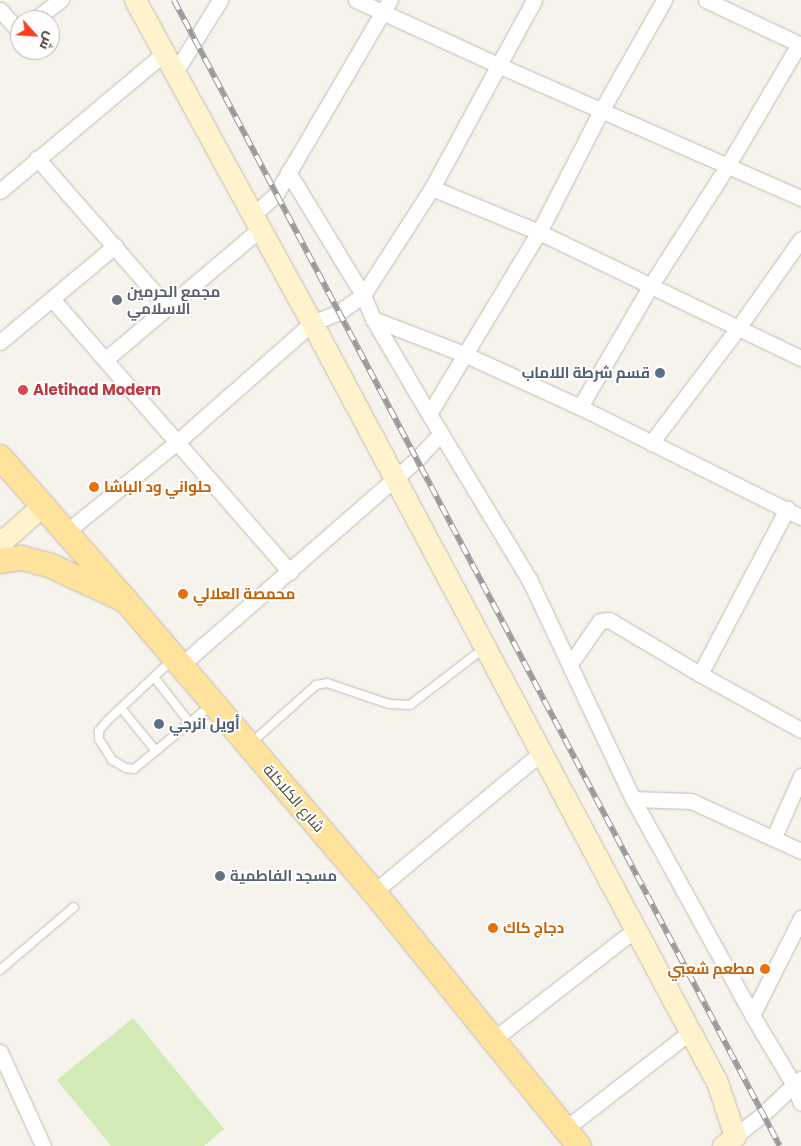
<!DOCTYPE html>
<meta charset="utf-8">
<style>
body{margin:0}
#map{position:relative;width:801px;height:1146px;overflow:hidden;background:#f6f3ec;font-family:Poppins,Cairo,sans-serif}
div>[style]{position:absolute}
.green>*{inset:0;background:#d2eab5}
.roads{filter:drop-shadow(0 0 1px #c2bbae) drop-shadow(0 0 1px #c2bbae)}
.lane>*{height:8px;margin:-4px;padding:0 4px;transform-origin:4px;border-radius:4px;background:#fff}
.street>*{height:15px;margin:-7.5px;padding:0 7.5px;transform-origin:7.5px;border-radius:7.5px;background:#fff}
.secondary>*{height:21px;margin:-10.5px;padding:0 10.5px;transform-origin:10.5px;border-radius:10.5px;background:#fff3cd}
.primary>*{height:24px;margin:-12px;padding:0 12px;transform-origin:12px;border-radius:12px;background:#ffe39c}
.rail>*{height:5.5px;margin-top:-2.75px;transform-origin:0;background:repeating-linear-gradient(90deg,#fff 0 11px,#9a9a9a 0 22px);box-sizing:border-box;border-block:1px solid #9a9a9a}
.dots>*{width:14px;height:14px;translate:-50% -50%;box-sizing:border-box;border:2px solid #fff;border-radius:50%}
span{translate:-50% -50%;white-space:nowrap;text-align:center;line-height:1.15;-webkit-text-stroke:4px #fff;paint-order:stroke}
.worship-label{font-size:15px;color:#5b616d;font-weight:700}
.left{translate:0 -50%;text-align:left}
.service-label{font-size:15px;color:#4e5e75;font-weight:700}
.right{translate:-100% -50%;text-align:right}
.health-label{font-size:15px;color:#be3a42;font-weight:700}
.food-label{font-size:15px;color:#c56008;font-weight:700}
.street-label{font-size:15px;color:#4b4439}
.north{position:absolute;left:10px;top:10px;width:50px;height:50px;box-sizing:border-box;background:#fff;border:1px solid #b7b4b0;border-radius:50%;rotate:116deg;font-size:14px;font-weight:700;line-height:20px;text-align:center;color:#4b4439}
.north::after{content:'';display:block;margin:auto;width:18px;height:22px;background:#fc3f1d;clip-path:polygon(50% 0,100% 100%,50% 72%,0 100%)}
</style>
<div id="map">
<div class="green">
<i style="clip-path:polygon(133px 1018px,224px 1129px,204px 1146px,111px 1146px,57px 1080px)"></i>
</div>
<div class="roads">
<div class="lane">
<i style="left:172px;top:660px;width:89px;rotate:136.8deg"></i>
<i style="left:107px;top:721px;width:13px;rotate:129deg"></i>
<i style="left:99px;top:731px;width:8px;rotate:90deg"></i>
<i style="left:99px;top:739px;width:25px;rotate:58deg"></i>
<i style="left:112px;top:760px;width:16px;rotate:30deg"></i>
<i style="left:126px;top:768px;width:8px;rotate:7deg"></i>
<i style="left:134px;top:769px;width:100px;rotate:-39.7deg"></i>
<i style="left:154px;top:677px;width:58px;rotate:52deg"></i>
<i style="left:121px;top:708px;width:55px;rotate:50.9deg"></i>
<i style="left:250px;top:744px;width:89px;rotate:-41.8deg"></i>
<i style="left:316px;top:685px;width:11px;rotate:-10deg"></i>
<i style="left:327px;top:683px;width:65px;rotate:18.7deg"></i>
<i style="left:389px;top:704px;width:21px;rotate:3deg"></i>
<i style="left:410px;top:705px;width:92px;rotate:-37.5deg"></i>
<i style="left:0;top:970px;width:97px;rotate:-40.4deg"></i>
</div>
<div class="street">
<i style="left:356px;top:0;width:158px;rotate:24.6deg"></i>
<i style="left:500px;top:66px;width:329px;rotate:23.7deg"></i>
<i style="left:0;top:10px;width:24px;rotate:48deg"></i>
<i style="left:16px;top:28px;width:4px;rotate:14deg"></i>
<i style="left:34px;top:20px;width:34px;rotate:-37deg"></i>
<i style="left:174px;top:74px;width:87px;rotate:-58.1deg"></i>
<i style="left:37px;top:158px;width:196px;rotate:48.9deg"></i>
<i style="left:288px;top:172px;width:144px;rotate:58.6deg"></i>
<i style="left:363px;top:295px;width:26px;rotate:67deg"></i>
<i style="left:373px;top:319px;width:110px;rotate:59.5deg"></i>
<i style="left:429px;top:414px;width:193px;rotate:58.8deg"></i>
<i style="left:529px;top:579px;width:243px;rotate:64.7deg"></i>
<i style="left:633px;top:799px;width:247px;rotate:61.1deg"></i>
<i style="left:752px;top:1015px;width:82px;rotate:59deg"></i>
<i style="left:794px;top:1085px;width:19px;rotate:69deg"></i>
<i style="left:432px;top:188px;width:116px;rotate:22.4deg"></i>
<i style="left:539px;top:232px;width:291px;rotate:25.7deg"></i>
<i style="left:0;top:191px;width:213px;rotate:-40deg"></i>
<i style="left:253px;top:215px;width:31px;rotate:-42deg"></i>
<i style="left:276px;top:194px;width:225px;rotate:-59.6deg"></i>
<i style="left:52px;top:299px;width:362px;rotate:48.9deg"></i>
<i style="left:373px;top:319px;width:97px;rotate:21deg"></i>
<i style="left:464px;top:354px;width:128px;rotate:24.6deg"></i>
<i style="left:580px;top:407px;width:247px;rotate:26.5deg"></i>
<i style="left:0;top:342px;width:150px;rotate:-39.9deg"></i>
<i style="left:106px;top:359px;width:203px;rotate:-40.2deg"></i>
<i style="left:580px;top:407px;width:141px;rotate:-59.8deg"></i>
<i style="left:651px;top:285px;width:143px;rotate:-57.3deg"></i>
<i style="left:728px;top:165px;width:140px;rotate:-59.6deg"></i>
<i style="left:799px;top:44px;width:103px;rotate:-154.7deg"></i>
<i style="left:429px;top:414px;width:213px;rotate:-58.9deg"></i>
<i style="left:539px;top:232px;width:136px;rotate:-62.9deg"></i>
<i style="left:601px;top:111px;width:128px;rotate:-60.4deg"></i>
<i style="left:651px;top:443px;width:144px;rotate:-52.9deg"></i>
<i style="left:738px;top:328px;width:109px;rotate:-54.7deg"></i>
<i style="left:66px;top:532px;width:143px;rotate:-39deg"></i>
<i style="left:177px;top:442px;width:180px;rotate:-41.4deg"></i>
<i style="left:312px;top:323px;width:29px;rotate:-22deg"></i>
<i style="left:339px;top:312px;width:29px;rotate:-35deg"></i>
<i style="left:363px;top:295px;width:127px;rotate:-57.2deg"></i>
<i style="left:432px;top:188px;width:214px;rotate:-61.5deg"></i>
<i style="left:570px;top:664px;width:52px;rotate:-55.1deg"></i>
<i style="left:600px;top:621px;width:9px;rotate:-6deg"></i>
<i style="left:609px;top:620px;width:106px;rotate:30.7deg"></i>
<i style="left:700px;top:674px;width:115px;rotate:29deg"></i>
<i style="left:180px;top:666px;width:315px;rotate:-41.1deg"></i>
<i style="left:417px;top:459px;width:35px;rotate:-47deg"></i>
<i style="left:700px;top:674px;width:187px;rotate:-62.2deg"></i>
<i style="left:633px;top:799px;width:58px;rotate:2deg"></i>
<i style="left:691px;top:801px;width:121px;rotate:24.4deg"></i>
<i style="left:774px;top:837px;width:67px;rotate:-66.1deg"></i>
<i style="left:374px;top:892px;width:217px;rotate:-39.8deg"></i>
<i style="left:752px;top:1015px;width:109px;rotate:-63.2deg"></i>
<i style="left:494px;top:1039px;width:180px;rotate:-37.8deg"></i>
<i style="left:0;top:1052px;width:103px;rotate:65.4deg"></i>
<i style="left:565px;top:1129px;width:158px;rotate:-37.8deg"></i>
<i style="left:735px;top:1136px;width:36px;rotate:-38deg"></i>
<i style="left:763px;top:1114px;width:51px;rotate:-43.4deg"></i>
</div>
<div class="secondary">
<i style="left:135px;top:0;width:368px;rotate:61.3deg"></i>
<i style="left:312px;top:323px;width:860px;rotate:61.92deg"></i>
<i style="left:717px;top:1082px;width:57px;rotate:71.6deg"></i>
<i style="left:735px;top:1136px;width:16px;rotate:140deg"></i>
<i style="left:0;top:543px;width:56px;rotate:-41.4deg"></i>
</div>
<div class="primary">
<i style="left:0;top:457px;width:193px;rotate:48.8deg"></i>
<i style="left:127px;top:602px;width:381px;rotate:49.6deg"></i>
<i style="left:374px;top:892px;width:326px;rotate:51.1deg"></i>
<i style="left:0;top:561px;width:22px;rotate:-8deg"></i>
<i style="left:22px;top:558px;width:28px;rotate:15deg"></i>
<i style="left:49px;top:565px;width:78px;rotate:24.9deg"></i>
</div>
</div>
<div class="rail">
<i style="left:174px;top:0;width:1296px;rotate:62.13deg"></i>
</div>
<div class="dots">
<i style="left:117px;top:300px;background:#6b7280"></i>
<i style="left:660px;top:373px;background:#5c6f8a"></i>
<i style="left:23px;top:390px;background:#e0444e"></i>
<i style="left:94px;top:487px;background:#e8710a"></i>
<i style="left:183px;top:594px;background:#e8710a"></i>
<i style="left:159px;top:724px;background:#5c6f8a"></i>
<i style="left:220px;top:876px;background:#6b7280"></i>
<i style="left:493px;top:928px;background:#e8710a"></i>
<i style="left:765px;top:969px;background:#e8710a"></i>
</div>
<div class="worship-label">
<span class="left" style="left:127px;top:300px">مجمع الحرمين<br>الاسلامي</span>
<span class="left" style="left:230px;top:876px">مسجد الفاطمية</span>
</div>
<div class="service-label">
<span class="right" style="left:650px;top:373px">قسم شرطة اللاماب</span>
<span class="left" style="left:169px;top:724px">أويل انرجي</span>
</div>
<div class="health-label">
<span class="left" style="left:33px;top:390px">Aletihad Modern</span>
</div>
<div class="food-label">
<span class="left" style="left:104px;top:487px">حلواني ود الباشا</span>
<span class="left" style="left:193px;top:594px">محمصة العلالي</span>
<span class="left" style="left:503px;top:928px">دجاج كاك</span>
<span class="right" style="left:755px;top:969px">مطعم شعبي</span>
</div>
<div class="street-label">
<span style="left:294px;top:798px;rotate:49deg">شارع الكلاكلة</span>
</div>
<div class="north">ش</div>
</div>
